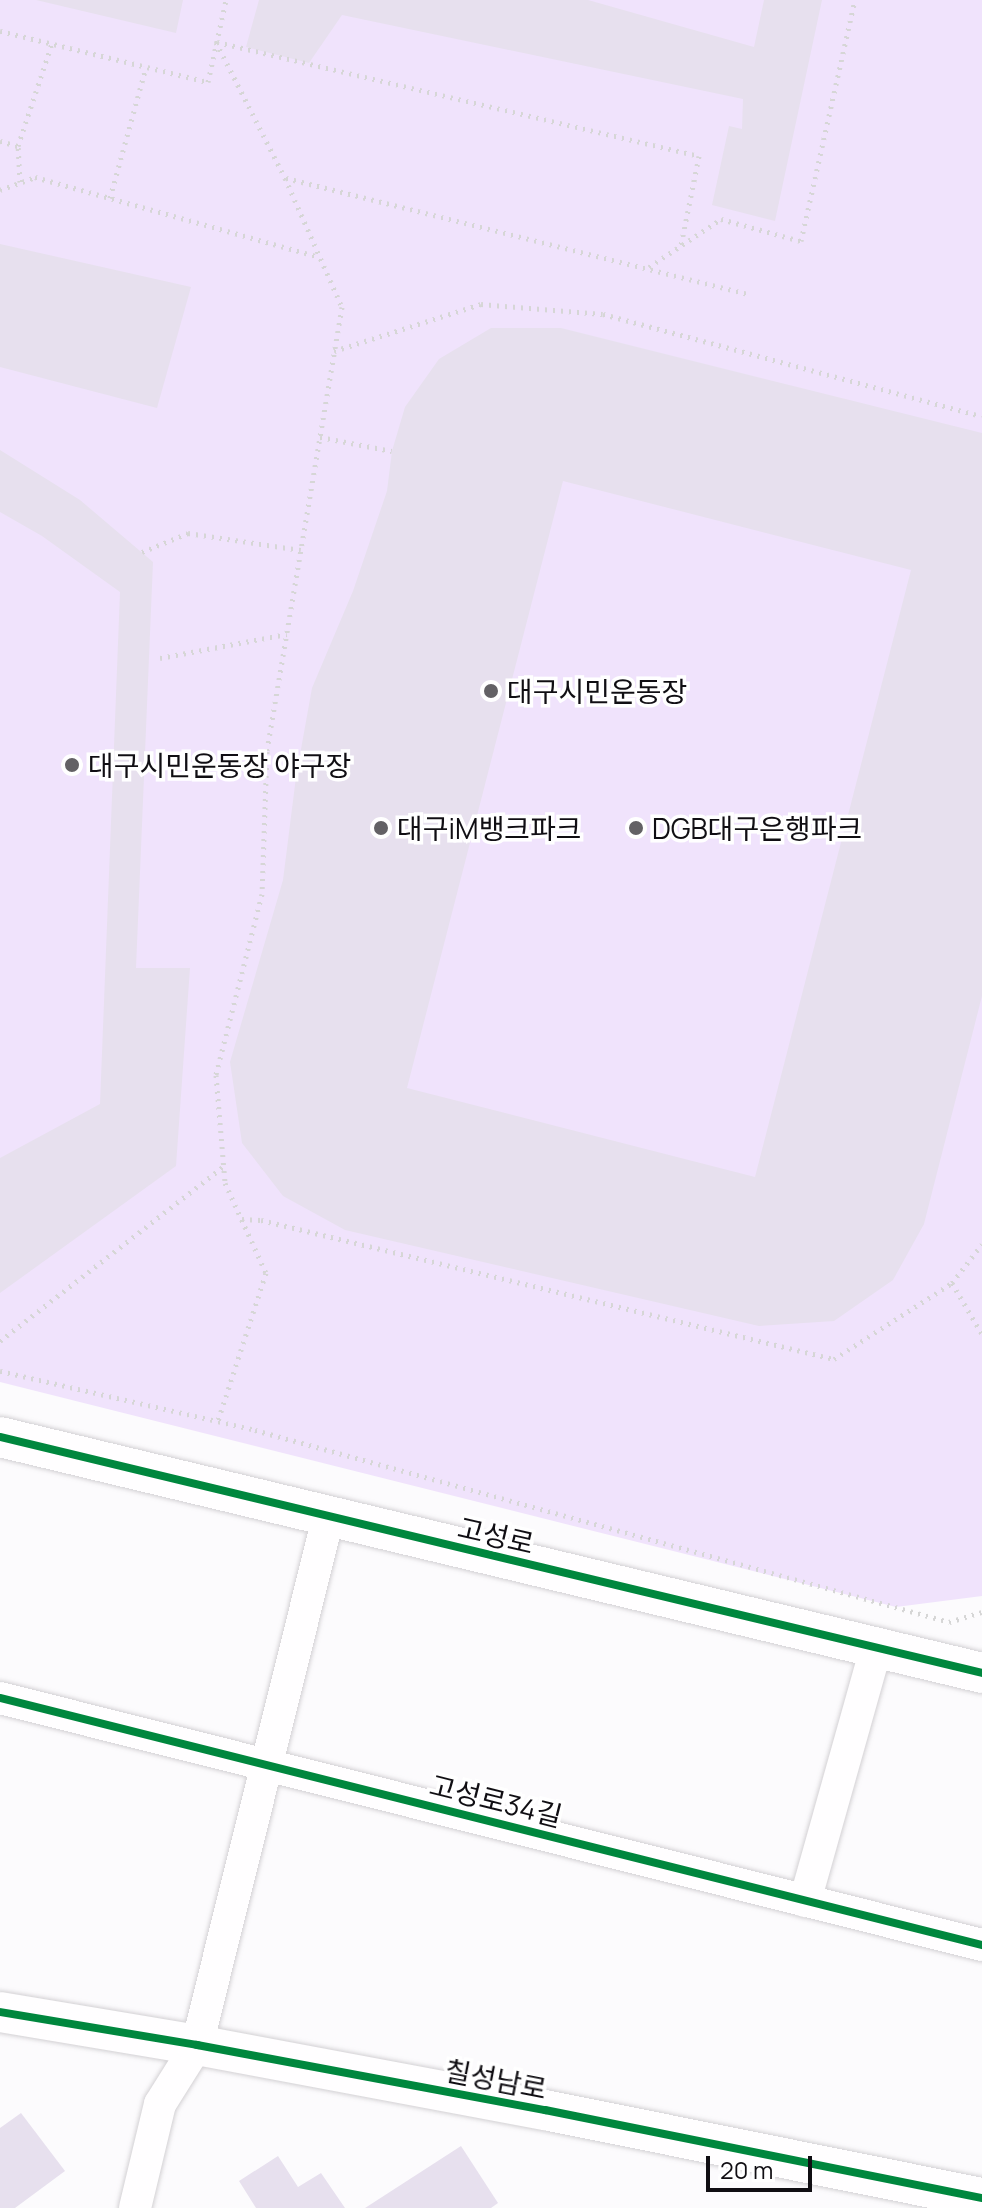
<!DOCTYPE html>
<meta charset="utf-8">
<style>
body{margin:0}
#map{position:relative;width:982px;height:2208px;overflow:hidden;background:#fcfbfd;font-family:Manrope,"Noto Sans KR",sans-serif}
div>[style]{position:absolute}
.green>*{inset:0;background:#f0e3fc}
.building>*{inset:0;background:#e7e0ee}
.path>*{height:5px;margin-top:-2.5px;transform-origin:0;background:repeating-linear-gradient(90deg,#d6d6d6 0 2px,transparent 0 8px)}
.roads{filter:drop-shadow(0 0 2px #d3d1d4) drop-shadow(0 0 2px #d3d1d4)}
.minor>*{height:32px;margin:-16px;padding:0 16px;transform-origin:16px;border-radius:16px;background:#fffeff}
.tertiary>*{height:40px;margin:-20px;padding:0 20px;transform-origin:20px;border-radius:20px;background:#fffeff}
.cycleway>*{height:8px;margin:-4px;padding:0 4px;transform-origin:4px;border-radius:4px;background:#00873e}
.dots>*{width:22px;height:22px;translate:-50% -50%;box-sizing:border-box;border:4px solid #fff;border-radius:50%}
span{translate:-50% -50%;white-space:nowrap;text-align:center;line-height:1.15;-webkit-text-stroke:7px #fff;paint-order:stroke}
.poi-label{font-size:28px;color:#100e13}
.left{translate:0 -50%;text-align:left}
.street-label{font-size:28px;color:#100e13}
.scale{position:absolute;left:706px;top:2156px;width:106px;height:36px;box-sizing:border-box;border:4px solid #100e13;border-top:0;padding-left:10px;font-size:24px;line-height:28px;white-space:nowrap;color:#100e13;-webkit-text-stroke:6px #fff;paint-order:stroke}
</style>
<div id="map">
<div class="green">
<i style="clip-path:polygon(0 0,982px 0,982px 1596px,896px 1607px,0 1382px)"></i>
</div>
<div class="building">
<i style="clip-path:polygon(36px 0,183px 0,176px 33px)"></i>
<i style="clip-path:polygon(259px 0,588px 0,754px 47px,764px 0,822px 0,775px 221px,712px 205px,729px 126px,742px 129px,743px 99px,342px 15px,309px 63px,246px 47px)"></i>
<i style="clip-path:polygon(0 244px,191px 287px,157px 408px,0 367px)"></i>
<i style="clip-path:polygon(evenodd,491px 328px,561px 328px,982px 433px,982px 996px,924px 1224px,893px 1280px,834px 1321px,759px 1326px,345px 1230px,283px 1196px,242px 1143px,230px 1062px,283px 880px,296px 777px,312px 688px,353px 591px,387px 491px,392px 451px,405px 407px,439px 359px,491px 328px,563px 481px,911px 570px,755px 1177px,407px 1088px,563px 481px)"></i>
<i style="clip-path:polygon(0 450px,80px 500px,153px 562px,136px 968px,190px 968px,176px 1166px,0 1293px,0 1158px,100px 1104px,120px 592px,42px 536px,0 512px)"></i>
<i style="clip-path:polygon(21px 2113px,65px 2171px,15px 2208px,0 2208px,0 2128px)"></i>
<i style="clip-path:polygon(461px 2146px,498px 2203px,491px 2208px,365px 2208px)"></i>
<i style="clip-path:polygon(278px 2156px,298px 2187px,321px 2173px,345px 2208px,256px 2208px,239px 2181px)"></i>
</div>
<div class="path">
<i style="left:0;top:31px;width:214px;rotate:13.8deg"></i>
<i style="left:208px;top:82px;width:84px;rotate:-77.6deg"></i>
<i style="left:216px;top:42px;width:153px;rotate:63.1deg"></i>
<i style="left:285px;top:178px;width:141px;rotate:66.2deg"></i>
<i style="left:342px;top:307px;width:450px;rotate:99.6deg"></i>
<i style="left:267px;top:751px;width:143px;rotate:92deg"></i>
<i style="left:262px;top:894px;width:187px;rotate:104.3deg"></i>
<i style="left:216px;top:1075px;width:108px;rotate:85.2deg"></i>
<i style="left:225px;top:1183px;width:99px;rotate:65.5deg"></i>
<i style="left:266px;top:1273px;width:156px;rotate:108deg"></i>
<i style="left:217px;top:42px;width:495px;rotate:13.3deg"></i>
<i style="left:699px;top:156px;width:91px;rotate:101.4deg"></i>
<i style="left:0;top:141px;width:19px;rotate:16deg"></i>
<i style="left:286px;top:178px;width:479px;rotate:14.1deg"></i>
<i style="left:20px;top:182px;width:36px;rotate:-93deg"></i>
<i style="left:18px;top:146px;width:108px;rotate:-71.7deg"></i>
<i style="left:0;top:190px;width:37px;rotate:-20deg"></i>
<i style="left:35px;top:177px;width:295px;rotate:15.7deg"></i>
<i style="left:110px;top:198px;width:136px;rotate:-74.6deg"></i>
<i style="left:649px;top:267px;width:87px;rotate:-33.7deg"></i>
<i style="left:721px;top:219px;width:83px;rotate:15.4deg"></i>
<i style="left:801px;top:241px;width:247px;rotate:-77.4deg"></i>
<i style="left:334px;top:351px;width:154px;rotate:-17.7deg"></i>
<i style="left:481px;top:304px;width:122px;rotate:4.7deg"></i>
<i style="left:603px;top:314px;width:392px;rotate:15.1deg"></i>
<i style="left:320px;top:437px;width:73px;rotate:11deg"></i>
<i style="left:142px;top:552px;width:50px;rotate:-22.4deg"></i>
<i style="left:188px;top:533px;width:114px;rotate:8.6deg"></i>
<i style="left:160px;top:658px;width:129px;rotate:-10.7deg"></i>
<i style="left:242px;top:1219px;width:19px;rotate:3deg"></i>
<i style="left:261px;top:1220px;width:590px;rotate:13.64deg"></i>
<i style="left:834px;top:1359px;width:140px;rotate:-32.8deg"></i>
<i style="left:952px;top:1283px;width:49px;rotate:-52.4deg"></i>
<i style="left:952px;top:1283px;width:59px;rotate:59.5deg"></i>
<i style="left:0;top:1341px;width:283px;rotate:-38deg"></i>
<i style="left:0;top:1371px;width:262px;rotate:13deg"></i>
<i style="left:255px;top:1430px;width:720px;rotate:15.46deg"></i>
<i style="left:949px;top:1622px;width:34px;rotate:-17deg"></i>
</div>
<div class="roads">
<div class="minor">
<i style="left:0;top:1698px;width:1013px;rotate:14.12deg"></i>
<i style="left:805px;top:1901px;width:263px;rotate:-74.3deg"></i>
<i style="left:135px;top:2208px;width:107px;rotate:-76.5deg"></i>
<i style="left:160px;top:2104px;width:70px;rotate:-57.9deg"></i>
<i style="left:197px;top:2045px;width:543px;rotate:-76.04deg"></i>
</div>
<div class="tertiary">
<i style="left:0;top:1437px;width:1010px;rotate:13.51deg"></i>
<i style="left:0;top:2012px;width:200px;rotate:9.5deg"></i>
<i style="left:197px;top:2045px;width:354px;rotate:10.6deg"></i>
<i style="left:545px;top:2110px;width:446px;rotate:11.4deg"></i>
</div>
</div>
<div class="cycleway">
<i style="left:0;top:1437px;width:1010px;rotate:13.51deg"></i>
<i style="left:0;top:1698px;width:1013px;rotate:14.12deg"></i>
<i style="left:0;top:2012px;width:200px;rotate:9.5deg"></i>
<i style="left:197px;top:2045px;width:354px;rotate:10.6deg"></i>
<i style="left:545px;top:2110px;width:446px;rotate:11.4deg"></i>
</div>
<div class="dots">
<i style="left:491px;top:691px;background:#636165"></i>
<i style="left:72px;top:765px;background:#636165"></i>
<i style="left:381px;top:828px;background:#636165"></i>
<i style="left:636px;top:828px;background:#636165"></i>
</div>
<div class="poi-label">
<span class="left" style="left:507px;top:691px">대구시민운동장</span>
<span class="left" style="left:88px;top:765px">대구시민운동장 야구장</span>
<span class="left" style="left:397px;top:828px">대구iM뱅크파크</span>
<span class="left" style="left:652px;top:828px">DGB대구은행파크</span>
</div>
<div class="street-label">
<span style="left:496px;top:1535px;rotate:13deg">고성로</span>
<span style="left:496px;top:1800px;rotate:14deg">고성로34길</span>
<span style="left:496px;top:2079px;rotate:11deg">칠성남로</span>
</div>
<div class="scale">20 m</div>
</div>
